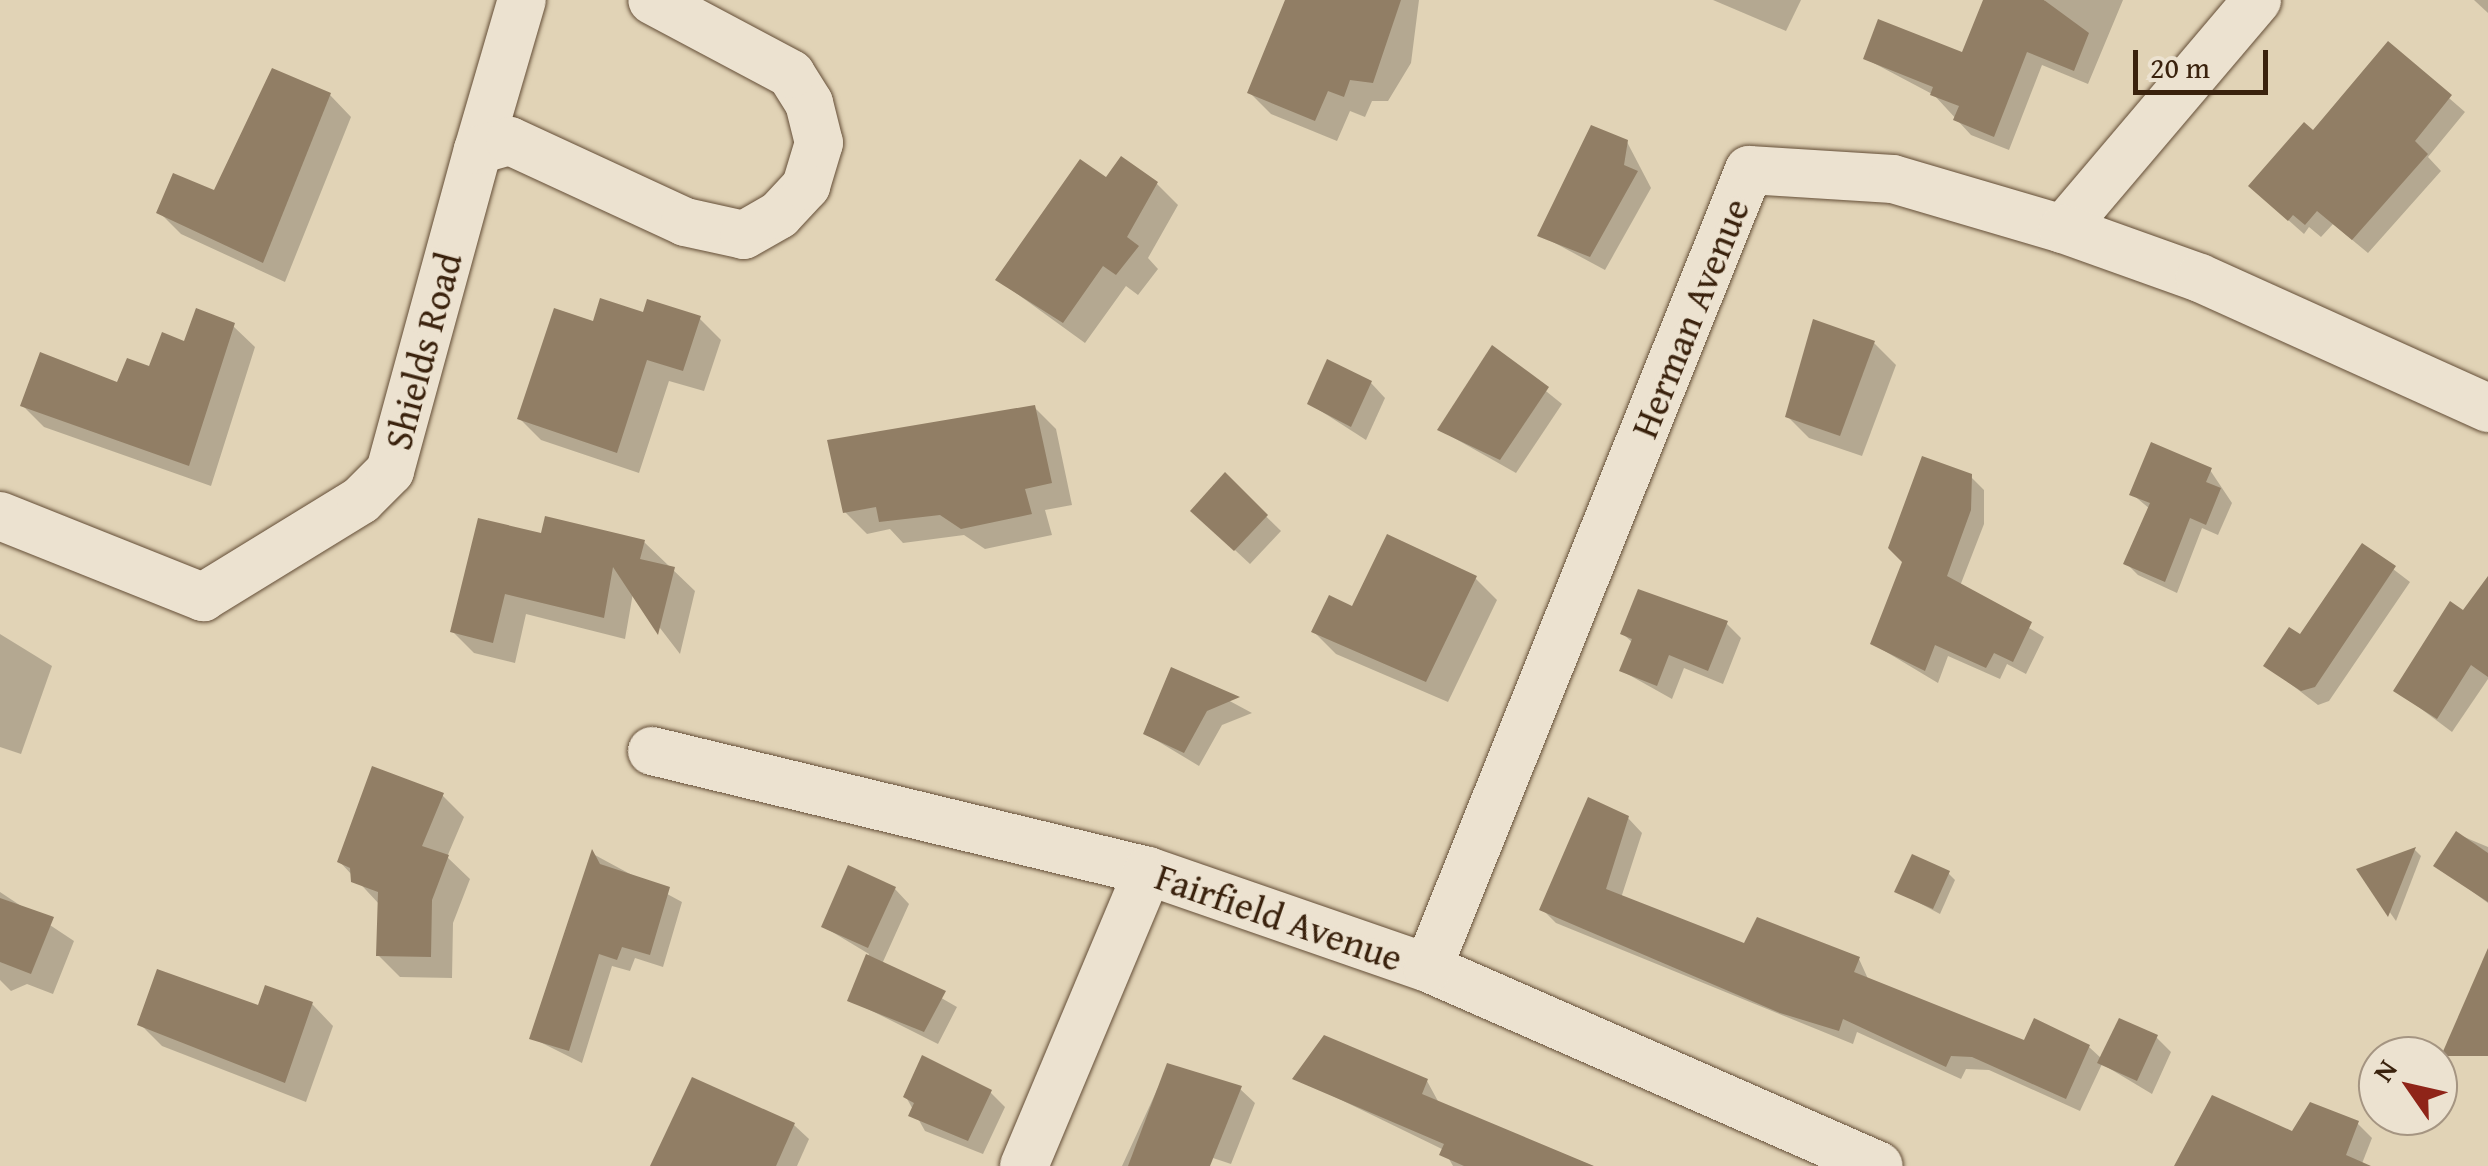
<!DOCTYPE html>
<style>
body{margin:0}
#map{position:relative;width:2488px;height:1166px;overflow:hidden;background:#e1d3b6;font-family:"Gentium Book Plus",serif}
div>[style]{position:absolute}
.shadow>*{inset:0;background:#0003}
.building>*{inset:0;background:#917e65}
.roads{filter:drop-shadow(0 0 2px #644e37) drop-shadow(0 0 2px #644e37)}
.street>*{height:48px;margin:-24px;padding:0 24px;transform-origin:24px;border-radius:24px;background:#ece2d0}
span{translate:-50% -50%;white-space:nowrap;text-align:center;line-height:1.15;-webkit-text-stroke:9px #ece2d0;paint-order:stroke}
.street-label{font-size:38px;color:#3a220d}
.north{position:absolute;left:2358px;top:1036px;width:100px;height:100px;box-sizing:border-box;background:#ece2d0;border:2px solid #a59582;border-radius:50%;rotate:304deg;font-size:28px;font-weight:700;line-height:40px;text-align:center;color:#3a220d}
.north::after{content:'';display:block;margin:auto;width:35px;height:45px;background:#8f2418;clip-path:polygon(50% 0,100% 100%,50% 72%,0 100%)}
.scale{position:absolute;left:2133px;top:50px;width:135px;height:45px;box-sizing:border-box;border:5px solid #3a220d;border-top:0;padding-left:12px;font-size:30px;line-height:35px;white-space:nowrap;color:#3a220d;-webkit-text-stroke:8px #ece2d0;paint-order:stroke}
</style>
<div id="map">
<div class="shadow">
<i style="clip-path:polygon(1288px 0,1419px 0,1411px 63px,1388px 101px,1372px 101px,1365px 117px,1350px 111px,1337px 141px,1271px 114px,1250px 93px)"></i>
<i style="clip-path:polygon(1713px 0,1801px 0,1786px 31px)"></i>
<i style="clip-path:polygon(1986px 0,2040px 12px,2045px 0,2123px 0,2088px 84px,2042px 65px,2009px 150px,1971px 135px,1934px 95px,1866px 59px,1963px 56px)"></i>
<i style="clip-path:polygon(2474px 0,2488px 0,2488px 13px)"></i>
<i style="clip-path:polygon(2388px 45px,2465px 112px,2428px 157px,2441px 171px,2368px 253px,2333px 224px,2321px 237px,2309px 227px,2304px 234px,2266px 200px)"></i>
<i style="clip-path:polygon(330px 95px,351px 117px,285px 282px,181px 234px,159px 212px,216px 194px)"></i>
<i style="clip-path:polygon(1627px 142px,1651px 188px,1605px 270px,1540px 235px)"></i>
<i style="clip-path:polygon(1106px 181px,1157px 184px,1178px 205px,1148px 258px,1158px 269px,1138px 295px,1126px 286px,1085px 343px,998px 280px)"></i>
<i style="clip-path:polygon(645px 315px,700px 319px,721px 340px,704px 391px,669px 381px,639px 473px,541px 440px,520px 419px)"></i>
<i style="clip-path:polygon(233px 326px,255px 347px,211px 486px,44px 427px,22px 405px,118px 386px)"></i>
<i style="clip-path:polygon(1874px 343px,1896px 365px,1862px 456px,1809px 438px,1787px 416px)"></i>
<i style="clip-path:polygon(1492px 348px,1562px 404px,1516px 473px,1440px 430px)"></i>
<i style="clip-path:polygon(1371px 383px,1385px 398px,1366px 440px,1310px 404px)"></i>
<i style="clip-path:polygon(1034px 407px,1056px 429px,1072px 505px,1045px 510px,1052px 535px,985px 549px,964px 535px,903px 543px,890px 529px,867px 534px,845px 512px)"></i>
<i style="clip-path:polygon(2210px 470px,2232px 503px,2218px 535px,2202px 528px,2177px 593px,2138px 575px,2126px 563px,2150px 509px,2132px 494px)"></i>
<i style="clip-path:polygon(1225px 476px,1281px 531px,1250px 564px,1208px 525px)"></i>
<i style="clip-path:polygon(1970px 476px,1984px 490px,1984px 524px,1960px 586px,2044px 637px,2026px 674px,2007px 664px,2000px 679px,1948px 656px,1938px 683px,1873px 644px,1905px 562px)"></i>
<i style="clip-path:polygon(543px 536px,644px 542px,695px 591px,680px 654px,633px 593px,625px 639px,526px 614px,515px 663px,474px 653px,452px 631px)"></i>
<i style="clip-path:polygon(2363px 546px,2410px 582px,2329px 701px,2318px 705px,2266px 665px,2301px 638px)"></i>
<i style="clip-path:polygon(1475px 578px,1497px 600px,1448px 702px,1336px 654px,1314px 632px,1353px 609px)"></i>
<i style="clip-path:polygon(2488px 585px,2488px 679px,2452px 732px,2396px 690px)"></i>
<i style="clip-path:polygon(1726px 623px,1741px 638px,1723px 684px,1684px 668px,1672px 699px,1622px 671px,1633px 643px,1623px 634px)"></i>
<i style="clip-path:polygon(0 634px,52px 666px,21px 754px,0 747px)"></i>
<i style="clip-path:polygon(1172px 670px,1252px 713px,1222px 725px,1199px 766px,1146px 734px)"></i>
<i style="clip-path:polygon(442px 795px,464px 817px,447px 857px,470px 879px,453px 923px,452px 978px,400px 977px,378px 955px,380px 905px,339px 861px)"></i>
<i style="clip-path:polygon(1628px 818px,1642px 833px,1621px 898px,1745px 946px,1859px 959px,1869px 981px,2026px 1043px,2089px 1047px,2102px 1059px,2156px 1037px,2171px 1052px,2152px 1094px,2102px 1064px,2080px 1111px,1989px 1070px,1966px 1069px,1961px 1079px,1857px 1032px,1853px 1044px,1556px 923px,1542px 909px)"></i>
<i style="clip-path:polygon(2457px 834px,2488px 847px,2488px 903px,2436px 865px)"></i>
<i style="clip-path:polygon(2415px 850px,2421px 856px,2396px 921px,2360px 870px)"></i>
<i style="clip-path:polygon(593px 854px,682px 902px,663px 967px,635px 958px,630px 971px,612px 966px,582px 1063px,532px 1038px)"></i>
<i style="clip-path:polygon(1948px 873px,1955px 880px,1940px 914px,1897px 891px)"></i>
<i style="clip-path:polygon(895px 889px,909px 904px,882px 964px,957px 1007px,938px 1044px,850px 1000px,869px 954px,824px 927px)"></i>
<i style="clip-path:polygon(0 892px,74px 941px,53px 994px,27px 984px,11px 991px,0 980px)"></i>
<i style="clip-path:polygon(312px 1004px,333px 1026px,306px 1102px,162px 1046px,140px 1024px)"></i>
<i style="clip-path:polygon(1168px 1066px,1240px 1089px,1255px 1103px,1231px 1164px,1207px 1156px,1203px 1166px,1122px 1166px)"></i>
<i style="clip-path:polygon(1296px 1078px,1427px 1081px,1439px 1103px,1593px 1166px,1453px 1166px,1444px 1150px)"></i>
<i style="clip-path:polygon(990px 1092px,1005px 1107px,983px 1154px,925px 1131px,906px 1097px)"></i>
<i style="clip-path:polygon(2357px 1123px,2372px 1138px,2361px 1166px,2178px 1166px)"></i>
<i style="clip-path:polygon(794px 1125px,809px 1139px,797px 1166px,655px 1166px)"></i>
</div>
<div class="building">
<i style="clip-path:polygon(1285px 0,1401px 0,1373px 83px,1350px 80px,1344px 97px,1328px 91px,1315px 121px,1247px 93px)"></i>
<i style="clip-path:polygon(1983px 0,2044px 0,2089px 33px,2074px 71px,2027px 52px,1994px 137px,1953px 120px,1959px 106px,1930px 95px,1933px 87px,1863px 59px,1878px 19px,1962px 52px)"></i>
<i style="clip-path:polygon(2388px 41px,2452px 95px,2415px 141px,2428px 154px,2352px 240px,2317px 211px,2305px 225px,2293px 215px,2288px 221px,2248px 186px,2304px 122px,2313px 130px)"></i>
<i style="clip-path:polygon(272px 68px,331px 93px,263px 263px,156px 213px,173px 173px,214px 190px)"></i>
<i style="clip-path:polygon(1591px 125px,1628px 140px,1624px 165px,1638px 171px,1590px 257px,1537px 236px)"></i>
<i style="clip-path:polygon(1121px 156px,1158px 182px,1127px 237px,1139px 246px,1116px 275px,1103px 266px,1063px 323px,995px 280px,1080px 159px,1106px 177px)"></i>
<i style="clip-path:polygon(600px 298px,643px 312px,647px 299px,701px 316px,683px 371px,647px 360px,617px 453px,517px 419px,554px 308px,593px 321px)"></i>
<i style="clip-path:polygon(196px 308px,235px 323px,189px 466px,20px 406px,40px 352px,117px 382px,127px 358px,149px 366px,162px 332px,184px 341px)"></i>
<i style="clip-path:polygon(1813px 319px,1875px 341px,1840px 436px,1785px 417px)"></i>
<i style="clip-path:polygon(1492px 345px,1549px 387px,1500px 460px,1437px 430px)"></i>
<i style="clip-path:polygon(1327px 359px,1372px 381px,1351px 427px,1307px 404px)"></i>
<i style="clip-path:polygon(1035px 405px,1052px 483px,1025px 489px,1032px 514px,961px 529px,940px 515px,879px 522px,876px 507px,843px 513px,827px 440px)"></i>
<i style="clip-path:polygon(2151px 442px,2212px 468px,2206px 482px,2221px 488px,2206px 525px,2190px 518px,2165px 582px,2123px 564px,2150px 503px,2129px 495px)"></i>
<i style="clip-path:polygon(1922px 456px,1972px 474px,1971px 510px,1947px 576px,2032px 622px,2013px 662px,1994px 653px,1986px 668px,1935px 645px,1925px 671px,1870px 644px,1902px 562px,1888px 548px)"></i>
<i style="clip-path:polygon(1225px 472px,1268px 515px,1234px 551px,1190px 511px)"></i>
<i style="clip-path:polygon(545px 516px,645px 540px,640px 559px,675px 567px,658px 635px,613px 567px,604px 618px,505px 594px,493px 643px,450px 632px,478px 518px,541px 533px)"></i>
<i style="clip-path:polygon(1387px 534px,1477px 576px,1426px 682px,1311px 632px,1329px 595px,1352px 606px)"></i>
<i style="clip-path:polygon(2362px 543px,2396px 566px,2315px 687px,2301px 691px,2263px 666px,2289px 627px,2300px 634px)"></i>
<i style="clip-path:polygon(2488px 576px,2488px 677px,2471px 665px,2437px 719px,2393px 691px,2450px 601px,2463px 610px)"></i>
<i style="clip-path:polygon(1638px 589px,1728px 621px,1708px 671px,1669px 655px,1657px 686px,1619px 671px,1632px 639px,1620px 634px)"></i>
<i style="clip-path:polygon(1171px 667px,1240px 697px,1207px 711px,1184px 753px,1143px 734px)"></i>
<i style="clip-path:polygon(372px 766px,444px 793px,422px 846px,449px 855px,432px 900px,431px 957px,376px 956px,378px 892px,351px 882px,350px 868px,337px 862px)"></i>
<i style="clip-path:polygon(1588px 797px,1629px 816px,1606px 889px,1744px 943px,1757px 917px,1860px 957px,1854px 972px,2024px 1040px,2034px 1018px,2090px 1045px,2066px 1099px,1972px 1057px,1951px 1056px,1946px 1067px,1843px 1019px,1839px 1031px,1780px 1013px,1539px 910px)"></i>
<i style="clip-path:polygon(2456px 831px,2488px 853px,2488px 902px,2433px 866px)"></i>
<i style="clip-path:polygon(2416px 847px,2388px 917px,2356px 869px)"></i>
<i style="clip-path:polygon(592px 849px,600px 864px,670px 887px,650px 955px,622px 947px,617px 960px,599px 954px,569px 1051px,529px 1039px)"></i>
<i style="clip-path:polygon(1912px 854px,1950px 871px,1933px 909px,1894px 892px)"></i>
<i style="clip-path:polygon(848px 865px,896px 887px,868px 948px,821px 927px)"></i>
<i style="clip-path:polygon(0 898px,54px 917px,31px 974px,0 962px)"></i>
<i style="clip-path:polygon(2488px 948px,2488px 1056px,2441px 1056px)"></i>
<i style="clip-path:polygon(866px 954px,946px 991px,924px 1032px,847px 1001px)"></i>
<i style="clip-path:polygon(157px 969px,258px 1005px,265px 985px,313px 1002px,285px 1083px,137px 1025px)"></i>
<i style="clip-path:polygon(2119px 1018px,2158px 1035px,2137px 1081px,2097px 1063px)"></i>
<i style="clip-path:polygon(1324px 1035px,1428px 1079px,1422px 1094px,1594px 1166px,1464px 1166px,1439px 1155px,1444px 1144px,1292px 1079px)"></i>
<i style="clip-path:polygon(922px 1055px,992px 1090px,968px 1141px,908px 1116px,914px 1103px,903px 1097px)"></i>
<i style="clip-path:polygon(1167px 1063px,1242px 1086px,1210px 1166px,1128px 1166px)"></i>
<i style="clip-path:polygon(692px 1077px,795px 1123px,776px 1166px,650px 1166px)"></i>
<i style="clip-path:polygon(2212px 1095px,2292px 1131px,2310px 1102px,2359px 1121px,2346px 1155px,2371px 1166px,2174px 1166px)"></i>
</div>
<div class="roads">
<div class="street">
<i style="left:478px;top:150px;width:156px;rotate:-73.7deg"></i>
<i style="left:2063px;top:229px;width:300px;rotate:-49.7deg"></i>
<i style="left:0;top:516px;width:219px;rotate:21.8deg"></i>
<i style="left:203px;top:597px;width:185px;rotate:-31.5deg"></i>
<i style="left:361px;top:500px;width:41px;rotate:-45deg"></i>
<i style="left:390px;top:471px;width:333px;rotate:-74.7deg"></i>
<i style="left:478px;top:150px;width:33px;rotate:-16deg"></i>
<i style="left:510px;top:141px;width:193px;rotate:24.8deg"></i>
<i style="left:685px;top:222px;width:60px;rotate:12.4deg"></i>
<i style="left:744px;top:235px;width:40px;rotate:-29.7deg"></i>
<i style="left:779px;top:215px;width:40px;rotate:-47deg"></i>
<i style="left:806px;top:186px;width:45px;rotate:-73.2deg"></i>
<i style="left:819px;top:143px;width:41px;rotate:-104deg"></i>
<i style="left:809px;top:103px;width:34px;rotate:-122deg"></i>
<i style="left:791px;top:74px;width:157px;rotate:-152deg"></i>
<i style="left:652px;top:751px;width:510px;rotate:13.6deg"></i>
<i style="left:1148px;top:871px;width:296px;rotate:19.1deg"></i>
<i style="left:1428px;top:968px;width:492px;rotate:23.7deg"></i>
<i style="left:1428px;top:968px;width:860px;rotate:-68.09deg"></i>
<i style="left:1749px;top:170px;width:144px;rotate:3.6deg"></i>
<i style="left:1893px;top:179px;width:177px;rotate:16.4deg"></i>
<i style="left:2063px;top:229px;width:145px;rotate:19.7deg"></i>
<i style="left:2200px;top:278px;width:316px;rotate:24.3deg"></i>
<i style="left:1024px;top:1166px;width:320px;rotate:-67.2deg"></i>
</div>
</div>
<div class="street-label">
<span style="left:1690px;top:318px;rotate:-68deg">Herman Avenue</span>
<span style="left:423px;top:351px;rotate:-75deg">Shields Road</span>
<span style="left:1279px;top:917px;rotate:19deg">Fairfield Avenue</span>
</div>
<div class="north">N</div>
<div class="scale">20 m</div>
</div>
